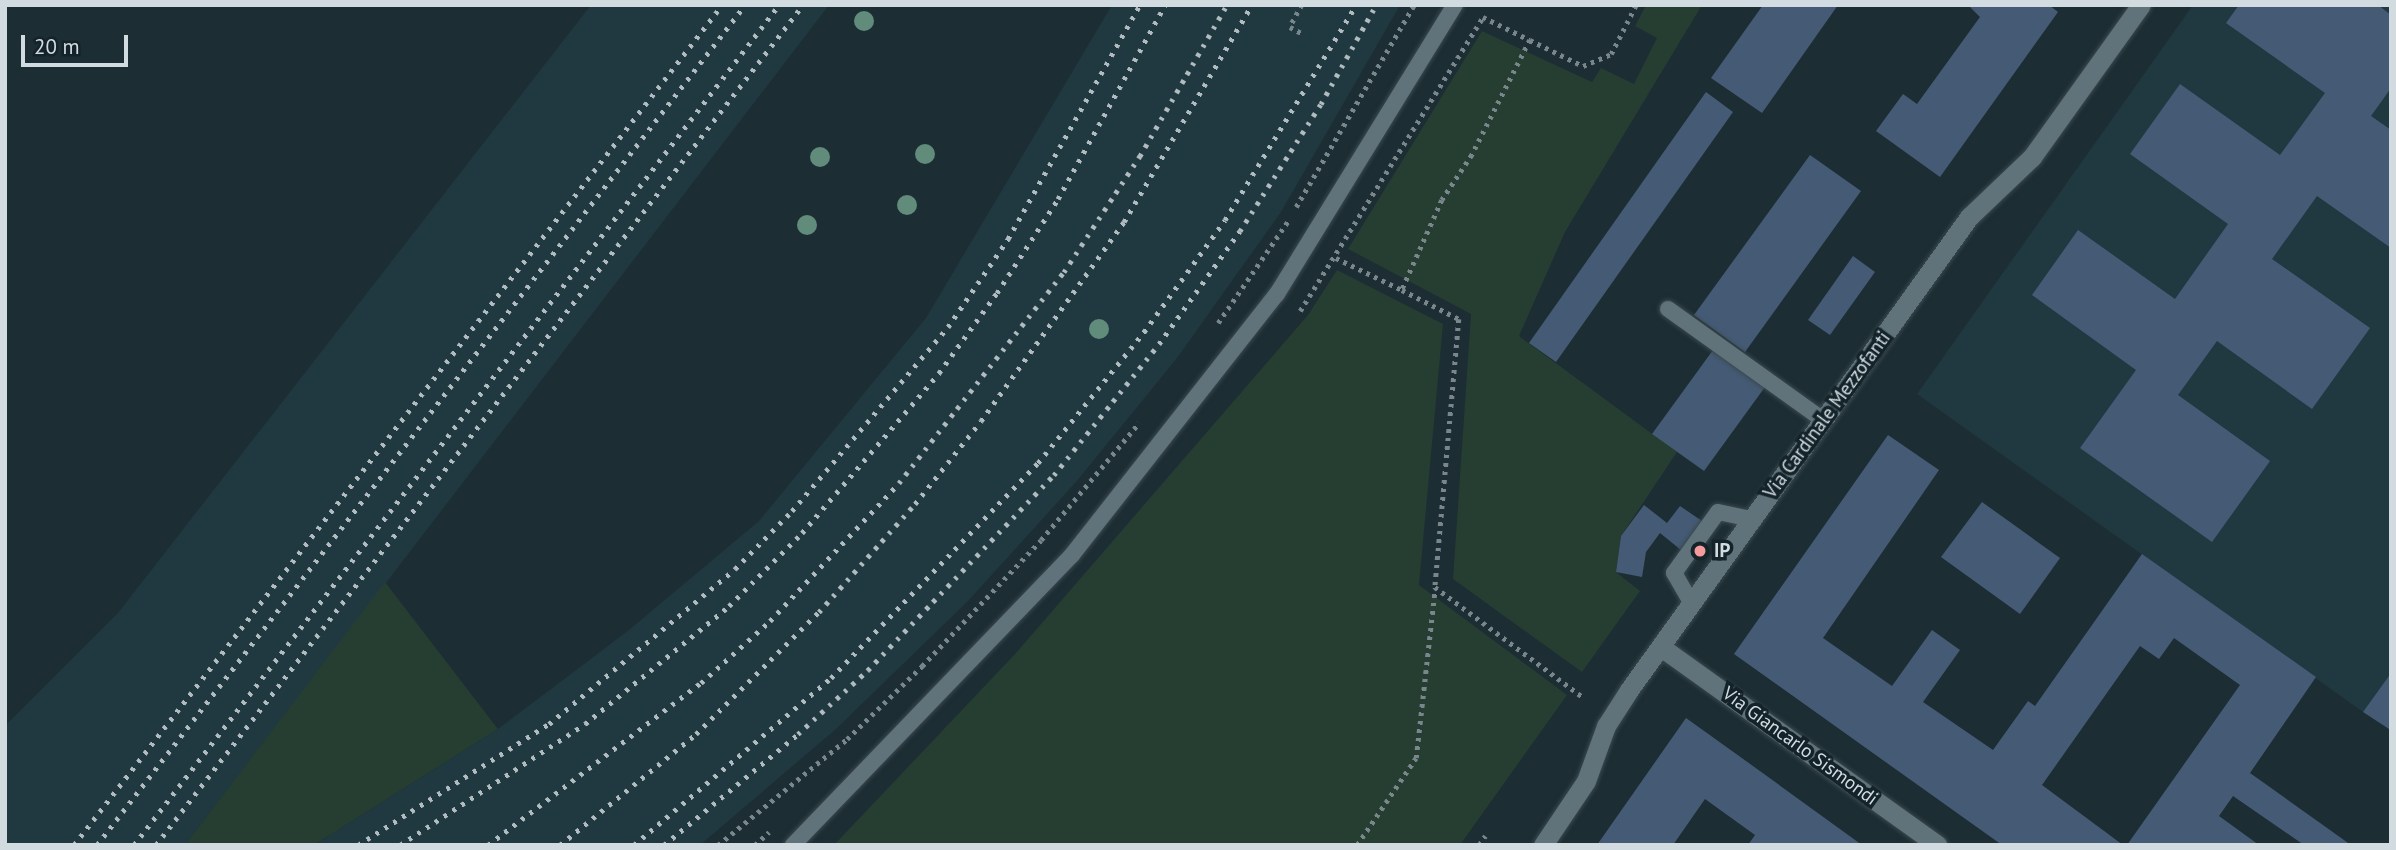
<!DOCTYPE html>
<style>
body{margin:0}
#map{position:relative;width:2396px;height:850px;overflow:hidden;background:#1c2d33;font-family:"PT Sans",sans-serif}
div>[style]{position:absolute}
.built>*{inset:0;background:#203941}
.green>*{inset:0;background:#263d31}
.building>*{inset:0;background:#455b75}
.path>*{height:4.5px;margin-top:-2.25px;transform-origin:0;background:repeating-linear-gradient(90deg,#79878c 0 3.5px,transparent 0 8.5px)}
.roads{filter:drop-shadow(0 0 2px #3a494e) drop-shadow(0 0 2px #3a494e)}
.service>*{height:16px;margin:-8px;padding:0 8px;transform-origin:8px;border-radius:8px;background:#61737a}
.minor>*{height:19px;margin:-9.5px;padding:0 9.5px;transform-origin:9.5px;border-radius:9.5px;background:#61737a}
.rail>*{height:5px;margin-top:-2.5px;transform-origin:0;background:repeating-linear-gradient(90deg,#b1bcc0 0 3.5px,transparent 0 10.5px)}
.trees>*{width:20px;height:20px;margin:-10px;border-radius:50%;background:#618b7b}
.dots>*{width:19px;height:19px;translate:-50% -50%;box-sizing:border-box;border:4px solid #132329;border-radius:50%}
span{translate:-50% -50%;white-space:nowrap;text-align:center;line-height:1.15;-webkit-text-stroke:7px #132329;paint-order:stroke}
.street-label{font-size:19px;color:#d2dce0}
.poi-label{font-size:19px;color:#d2dce0;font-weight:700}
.left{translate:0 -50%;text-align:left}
.frame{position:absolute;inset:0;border:7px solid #d2dce0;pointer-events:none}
.scale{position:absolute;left:21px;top:35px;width:107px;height:32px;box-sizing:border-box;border:4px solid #d2dce0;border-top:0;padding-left:9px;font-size:21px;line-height:24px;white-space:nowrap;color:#d2dce0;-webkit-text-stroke:5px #132329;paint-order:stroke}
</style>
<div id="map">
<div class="built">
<i style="clip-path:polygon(591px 5px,829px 5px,185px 845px,5px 845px,5px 726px,118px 613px)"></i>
<i style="clip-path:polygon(1112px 5px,1400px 5px,1281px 212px,1177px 358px,1076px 482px,968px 601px,836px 729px,700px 845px,314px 845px,498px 729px,629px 630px,759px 521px,926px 318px)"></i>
<i style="clip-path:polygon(2193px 5px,2391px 5px,2391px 673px,2363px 712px,1917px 394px)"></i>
</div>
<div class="green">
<i style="clip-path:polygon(1646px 5px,1702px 5px,1565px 232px,1519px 336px,1677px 452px,1621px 536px,1616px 572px,1640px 591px,1582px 672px,1453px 579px,1471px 314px,1348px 249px,1482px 31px,1592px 82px,1601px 68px,1634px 84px,1657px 38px,1635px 26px)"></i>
<i style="clip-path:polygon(1337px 270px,1443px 324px,1419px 585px,1567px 695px,1460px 845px,834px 845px,1016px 653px,1308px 315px)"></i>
<i style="clip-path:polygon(385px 582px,498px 729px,314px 845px,185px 845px)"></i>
</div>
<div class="building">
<i style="clip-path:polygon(1763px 5px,1838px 5px,1762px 113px,1711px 78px)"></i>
<i style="clip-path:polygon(1968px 5px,2049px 5px,2058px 12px,1940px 177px,1876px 131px,1903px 94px,1917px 104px,1980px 17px)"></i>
<i style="clip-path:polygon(2239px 5px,2378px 5px,2391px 15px,2391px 88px,2371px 116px,2391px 130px,2391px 248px,2317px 196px,2272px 259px,2370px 328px,2312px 409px,2217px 341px,2178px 395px,2270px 461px,2212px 542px,2080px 448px,2136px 370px,2032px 295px,2078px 230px,2175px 299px,2228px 224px,2130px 154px,2180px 84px,2280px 155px,2325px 93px,2226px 23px)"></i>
<i style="clip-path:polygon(1706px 92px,1733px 112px,1556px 362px,1529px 343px)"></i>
<i style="clip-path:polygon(1810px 155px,1861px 191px,1745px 352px,1694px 315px)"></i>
<i style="clip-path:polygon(1853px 256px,1875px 272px,1830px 335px,1808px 320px)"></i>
<i style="clip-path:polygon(1713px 350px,1765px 387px,1704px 471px,1652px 434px)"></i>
<i style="clip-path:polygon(1888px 435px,1939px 470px,1823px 638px,1892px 686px,1932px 630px,1960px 650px,1923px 702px,1993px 750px,2028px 701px,2035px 706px,2142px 554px,2316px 677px,2250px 773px,2351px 845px,2304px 845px,2233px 796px,2219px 816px,2259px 845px,2127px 845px,2240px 685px,2174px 638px,2159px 659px,2140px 646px,2042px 785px,2123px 845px,2002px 845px,1734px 654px)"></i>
<i style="clip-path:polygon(1982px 502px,2060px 558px,2020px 614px,1941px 557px)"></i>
<i style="clip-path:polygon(1644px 505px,1667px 523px,1680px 506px,1702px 521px,1681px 550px,1660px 533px,1646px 552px,1642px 577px,1616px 572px,1621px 536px)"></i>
<i style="clip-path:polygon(2391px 673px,2391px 726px,2389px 729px,2363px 712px)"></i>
<i style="clip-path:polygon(1686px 718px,1746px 761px,1862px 845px,1748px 845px,1755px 835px,1705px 799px,1673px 845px,1597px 845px)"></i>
</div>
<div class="path">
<i style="left:1302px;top:5px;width:25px;rotate:119deg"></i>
<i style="left:1290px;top:27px;width:15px;rotate:28deg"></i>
<i style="left:1530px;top:40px;width:59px;rotate:26.1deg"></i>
<i style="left:1583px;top:66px;width:30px;rotate:-23deg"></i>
<i style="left:1611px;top:54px;width:55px;rotate:-63deg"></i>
<i style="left:1296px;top:207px;width:234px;rotate:-59.7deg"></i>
<i style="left:1336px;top:258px;width:73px;rotate:25.9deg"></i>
<i style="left:1300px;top:311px;width:346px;rotate:-58.1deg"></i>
<i style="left:1483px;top:17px;width:52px;rotate:26.1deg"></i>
<i style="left:1530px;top:40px;width:129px;rotate:116.8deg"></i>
<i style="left:1472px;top:155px;width:54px;rotate:123.7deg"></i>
<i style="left:1442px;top:200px;width:98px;rotate:114deg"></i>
<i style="left:1402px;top:290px;width:64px;rotate:27deg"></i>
<i style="left:1459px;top:319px;width:269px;rotate:95.1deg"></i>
<i style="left:1435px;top:587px;width:186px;rotate:36.7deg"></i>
<i style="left:1218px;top:323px;width:124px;rotate:-55.5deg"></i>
<i style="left:718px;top:845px;width:167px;rotate:-39.4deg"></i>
<i style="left:847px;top:739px;width:105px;rotate:-44.2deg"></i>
<i style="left:922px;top:666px;width:173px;rotate:-46.6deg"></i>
<i style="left:1041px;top:540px;width:153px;rotate:-50.1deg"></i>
<i style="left:755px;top:845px;width:19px;rotate:-43deg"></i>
<i style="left:1357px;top:845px;width:105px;rotate:-55.9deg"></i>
<i style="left:1416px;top:758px;width:171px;rotate:-83.6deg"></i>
<i style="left:1479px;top:845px;width:11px;rotate:-56deg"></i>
</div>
<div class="roads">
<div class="service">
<i style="left:1668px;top:309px;width:191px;rotate:35.6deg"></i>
<i style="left:1692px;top:604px;width:36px;rotate:-120deg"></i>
<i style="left:1674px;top:573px;width:75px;rotate:-54.2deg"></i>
<i style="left:1718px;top:512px;width:35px;rotate:12deg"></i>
<i style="left:793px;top:845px;width:402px;rotate:-46.1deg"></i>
<i style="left:1072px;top:555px;width:332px;rotate:-51.9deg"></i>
<i style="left:1277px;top:294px;width:339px;rotate:-58.4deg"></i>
</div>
<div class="minor">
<i style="left:1661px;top:647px;width:340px;rotate:35.6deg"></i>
<i style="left:1543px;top:845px;width:77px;rotate:-56.1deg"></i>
<i style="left:1586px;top:781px;width:59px;rotate:-70deg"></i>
<i style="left:1606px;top:726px;width:43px;rotate:-57.4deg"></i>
<i style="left:1629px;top:690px;width:583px;rotate:-54.29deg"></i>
<i style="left:1969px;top:217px;width:87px;rotate:-43.6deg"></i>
<i style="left:2032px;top:157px;width:187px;rotate:-54.4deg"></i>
</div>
</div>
<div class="rail">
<i style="left:74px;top:845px;width:1061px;rotate:-52.35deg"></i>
<i style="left:97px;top:845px;width:1061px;rotate:-52.35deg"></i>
<i style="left:134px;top:845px;width:1059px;rotate:-52.48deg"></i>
<i style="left:156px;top:845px;width:1060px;rotate:-52.4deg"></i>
<i style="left:358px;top:845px;width:226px;rotate:-32.4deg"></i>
<i style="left:549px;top:724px;width:242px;rotate:-39.8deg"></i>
<i style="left:735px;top:569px;width:81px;rotate:-45.5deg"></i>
<i style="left:792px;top:511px;width:241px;rotate:-49.7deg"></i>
<i style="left:948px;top:327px;width:107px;rotate:-55.7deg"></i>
<i style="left:1008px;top:239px;width:269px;rotate:-60.6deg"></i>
<i style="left:400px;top:845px;width:221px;rotate:-33.2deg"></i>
<i style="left:585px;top:724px;width:186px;rotate:-39.3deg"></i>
<i style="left:729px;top:606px;width:103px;rotate:-45deg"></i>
<i style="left:802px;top:533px;width:211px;rotate:-49.4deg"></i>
<i style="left:939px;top:373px;width:99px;rotate:-54.1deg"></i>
<i style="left:997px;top:293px;width:112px;rotate:-57deg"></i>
<i style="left:1058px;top:199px;width:222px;rotate:-61.1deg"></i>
<i style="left:488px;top:845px;width:268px;rotate:-37.3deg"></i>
<i style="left:701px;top:683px;width:93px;rotate:-41.9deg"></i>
<i style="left:770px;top:621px;width:189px;rotate:-46.9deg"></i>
<i style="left:899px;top:483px;width:268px;rotate:-52deg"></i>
<i style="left:1064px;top:272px;width:139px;rotate:-56.8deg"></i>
<i style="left:1140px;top:156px;width:174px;rotate:-60.1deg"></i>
<i style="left:560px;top:845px;width:176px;rotate:-39.2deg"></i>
<i style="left:696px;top:734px;width:173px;rotate:-44.8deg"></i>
<i style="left:819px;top:612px;width:144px;rotate:-48.4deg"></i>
<i style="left:915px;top:504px;width:106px;rotate:-51.5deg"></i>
<i style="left:981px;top:421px;width:245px;rotate:-54.3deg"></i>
<i style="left:1124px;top:222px;width:252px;rotate:-59.5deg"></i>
<i style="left:634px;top:845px;width:258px;rotate:-40.3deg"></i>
<i style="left:831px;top:678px;width:298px;rotate:-46.1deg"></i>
<i style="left:1038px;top:463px;width:169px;rotate:-51deg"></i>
<i style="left:1144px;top:332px;width:138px;rotate:-54.1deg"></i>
<i style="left:1225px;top:220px;width:252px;rotate:-58.6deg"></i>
<i style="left:664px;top:845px;width:174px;rotate:-39.6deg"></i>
<i style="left:798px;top:734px;width:95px;rotate:-42.4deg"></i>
<i style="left:868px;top:670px;width:269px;rotate:-46.4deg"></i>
<i style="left:1054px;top:475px;width:168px;rotate:-51.3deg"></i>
<i style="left:1159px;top:344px;width:139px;rotate:-54.4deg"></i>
<i style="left:1240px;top:231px;width:151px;rotate:-57.5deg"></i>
<i style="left:1321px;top:104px;width:113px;rotate:-60.9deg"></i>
</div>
<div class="trees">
<i style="left:864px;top:21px"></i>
<i style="left:925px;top:154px"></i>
<i style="left:820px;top:157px"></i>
<i style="left:907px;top:205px"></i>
<i style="left:807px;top:225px"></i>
<i style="left:1099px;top:329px"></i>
</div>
<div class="dots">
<i style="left:1700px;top:551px;background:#f59b9e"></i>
</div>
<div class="street-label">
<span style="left:1827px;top:415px;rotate:-54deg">Via Cardinale Mezzofanti</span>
<span style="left:1800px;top:746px;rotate:36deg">Via Giancarlo Sismondi</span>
</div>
<div class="poi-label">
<span class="left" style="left:1714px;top:551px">IP</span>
</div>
<div class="frame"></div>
<div class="scale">20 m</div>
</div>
